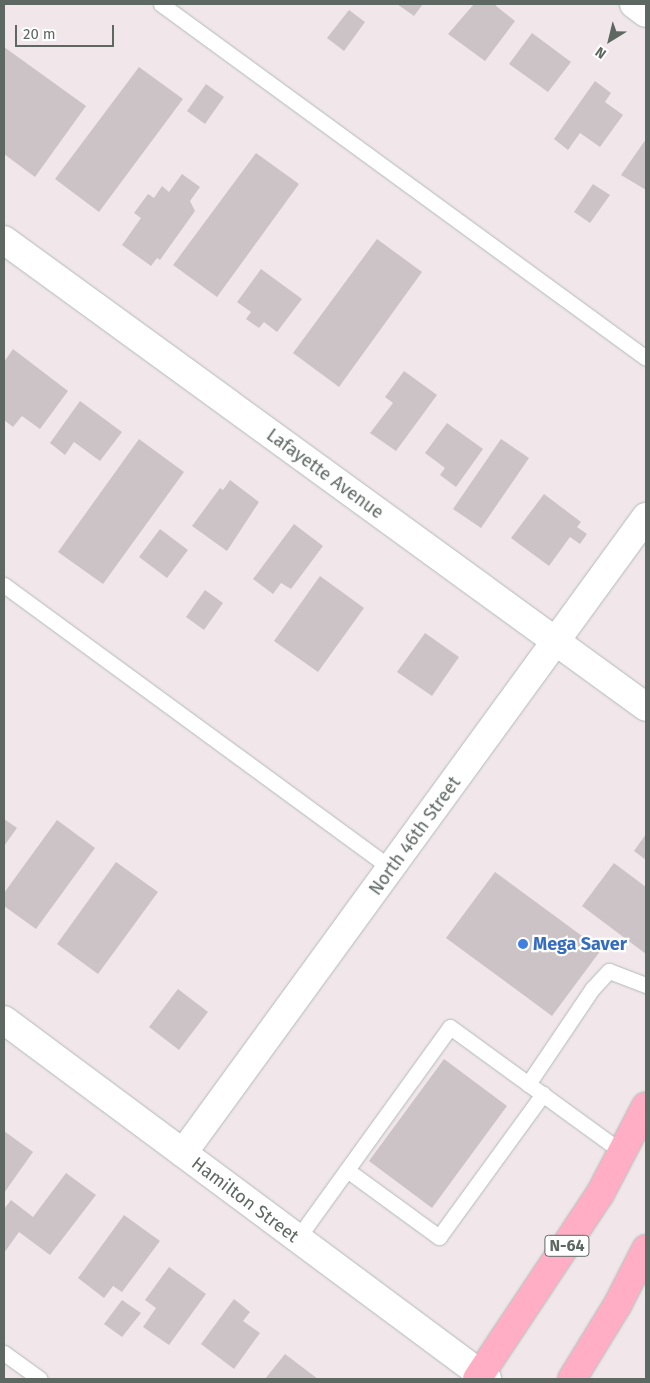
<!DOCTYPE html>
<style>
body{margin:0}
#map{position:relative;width:650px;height:1383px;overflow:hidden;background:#f1e7eb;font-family:"Fira Sans",sans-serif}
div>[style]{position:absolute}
.building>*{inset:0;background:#ccc3c7}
.roads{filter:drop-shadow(0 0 1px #b2bab6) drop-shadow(0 0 1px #b2bab6)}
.lane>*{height:15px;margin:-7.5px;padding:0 7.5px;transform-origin:7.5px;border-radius:7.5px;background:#fff}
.street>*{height:28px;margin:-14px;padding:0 14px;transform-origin:14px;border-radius:14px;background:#fff}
.secondary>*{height:28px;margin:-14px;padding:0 14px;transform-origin:14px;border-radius:14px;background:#fff}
.primary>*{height:28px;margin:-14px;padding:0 14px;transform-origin:14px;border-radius:14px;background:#ffaec6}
.dots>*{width:14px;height:14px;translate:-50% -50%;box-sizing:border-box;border:2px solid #fff;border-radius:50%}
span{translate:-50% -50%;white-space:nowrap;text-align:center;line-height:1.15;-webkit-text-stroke:4.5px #fff;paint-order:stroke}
.shield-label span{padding:1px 4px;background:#fff;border:1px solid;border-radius:4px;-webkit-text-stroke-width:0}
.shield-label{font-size:16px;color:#5e6862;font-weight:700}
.street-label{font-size:18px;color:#5e6862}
.shop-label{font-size:18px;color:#366cbe;font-weight:700}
.left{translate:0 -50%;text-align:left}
.frame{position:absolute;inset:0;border:5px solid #5e6862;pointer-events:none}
.north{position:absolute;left:585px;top:15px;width:50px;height:50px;-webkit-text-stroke:4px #fff;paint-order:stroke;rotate:216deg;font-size:14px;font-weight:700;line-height:20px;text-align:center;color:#5e6862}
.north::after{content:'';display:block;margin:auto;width:18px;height:22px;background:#5e6862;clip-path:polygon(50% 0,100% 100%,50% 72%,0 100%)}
.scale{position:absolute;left:15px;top:25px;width:99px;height:22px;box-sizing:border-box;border:2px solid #5e6862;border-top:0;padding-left:6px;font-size:15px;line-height:18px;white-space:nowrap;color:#5e6862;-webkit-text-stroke:4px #fff;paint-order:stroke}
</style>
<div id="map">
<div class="building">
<i style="clip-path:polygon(397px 4px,423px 4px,414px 16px)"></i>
<i style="clip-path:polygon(474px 4px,497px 4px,496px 6px,515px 21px,485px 61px,448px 34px)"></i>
<i style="clip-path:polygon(349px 10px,365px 22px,344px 51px,327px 38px)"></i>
<i style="clip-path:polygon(532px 33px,571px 62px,548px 92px,509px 64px)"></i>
<i style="clip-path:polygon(4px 47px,86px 106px,35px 177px,4px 154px)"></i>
<i style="clip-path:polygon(139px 67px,183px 99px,99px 212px,55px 179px)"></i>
<i style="clip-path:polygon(595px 81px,611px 93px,605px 102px,623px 115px,600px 147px,580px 133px,568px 150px,554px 139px)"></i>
<i style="clip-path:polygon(206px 84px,224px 97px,205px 124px,187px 111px)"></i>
<i style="clip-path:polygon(646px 139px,646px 190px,621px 175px)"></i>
<i style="clip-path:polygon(256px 153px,299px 184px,217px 297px,173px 265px)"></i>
<i style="clip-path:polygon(182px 174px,200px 187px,190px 201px,195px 211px,160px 260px,157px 258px,151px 266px,122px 245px,141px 218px,134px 213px,148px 194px,154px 198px,162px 186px,169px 192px)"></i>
<i style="clip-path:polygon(593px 184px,610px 195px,590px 223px,574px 212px)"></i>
<i style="clip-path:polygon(377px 239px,422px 272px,339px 387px,293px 353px)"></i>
<i style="clip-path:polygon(261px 269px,302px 299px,277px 332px,264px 322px,259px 328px,246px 319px,251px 312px,237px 302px)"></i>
<i style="clip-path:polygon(13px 349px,68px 391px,40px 429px,22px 416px,13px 427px,4px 420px,4px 362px)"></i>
<i style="clip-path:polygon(404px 371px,437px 395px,396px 451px,370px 433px,393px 403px,385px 397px)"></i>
<i style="clip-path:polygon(80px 401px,122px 432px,100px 461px,74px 442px,65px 455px,50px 443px)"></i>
<i style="clip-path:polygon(447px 423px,483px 449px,456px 487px,440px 475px,445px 468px,425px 453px)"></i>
<i style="clip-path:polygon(139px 439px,184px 472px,103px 584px,58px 552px)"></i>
<i style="clip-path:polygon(501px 439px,529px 458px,481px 528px,453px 509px)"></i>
<i style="clip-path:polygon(230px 480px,259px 502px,227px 551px,192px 526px,220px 488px,223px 490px)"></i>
<i style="clip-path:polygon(544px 494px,581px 522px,577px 527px,587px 534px,580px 544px,570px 537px,549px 566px,511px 538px)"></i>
<i style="clip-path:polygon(294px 524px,323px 546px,291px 589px,281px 583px,273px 594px,253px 579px)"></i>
<i style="clip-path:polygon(160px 529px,188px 550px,167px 578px,139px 557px)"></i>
<i style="clip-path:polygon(320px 576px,364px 608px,318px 672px,274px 641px)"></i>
<i style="clip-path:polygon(205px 590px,223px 603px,204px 630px,186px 617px)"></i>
<i style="clip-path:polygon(425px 633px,459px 657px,432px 696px,397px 672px)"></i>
<i style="clip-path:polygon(4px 819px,17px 828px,4px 846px)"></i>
<i style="clip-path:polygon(57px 820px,95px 848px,36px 929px,4px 906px,4px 893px)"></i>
<i style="clip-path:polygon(646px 834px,646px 860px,634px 851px)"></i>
<i style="clip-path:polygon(116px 862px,158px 892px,98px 974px,57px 944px)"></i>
<i style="clip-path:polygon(614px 863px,646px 887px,646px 954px,582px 906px)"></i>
<i style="clip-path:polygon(495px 872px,601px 950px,552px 1016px,446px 938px)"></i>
<i style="clip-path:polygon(178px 989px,208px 1012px,179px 1050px,149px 1027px)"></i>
<i style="clip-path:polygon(444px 1059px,507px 1106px,432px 1208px,369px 1161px)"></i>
<i style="clip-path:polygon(4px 1131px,33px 1152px,4px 1193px)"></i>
<i style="clip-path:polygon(66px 1173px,96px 1195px,50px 1255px,19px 1232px,4px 1253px,4px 1209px,11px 1200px,33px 1217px)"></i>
<i style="clip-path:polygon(124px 1215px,160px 1241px,122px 1292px,113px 1286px,104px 1298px,78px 1278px)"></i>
<i style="clip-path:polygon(169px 1267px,206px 1294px,169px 1345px,143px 1327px,156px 1308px,145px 1300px)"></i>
<i style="clip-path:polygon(234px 1299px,250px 1312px,243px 1321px,260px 1333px,234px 1369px,201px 1344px)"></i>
<i style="clip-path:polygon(122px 1300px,141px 1313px,122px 1337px,104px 1324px)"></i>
<i style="clip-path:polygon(285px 1354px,318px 1379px,265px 1379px)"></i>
</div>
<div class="roads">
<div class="lane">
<i style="left:161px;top:4px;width:600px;rotate:36.13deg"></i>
<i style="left:4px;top:585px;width:481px;rotate:36.2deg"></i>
<i style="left:528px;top:1084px;width:115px;rotate:-56deg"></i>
<i style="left:592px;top:989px;width:25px;rotate:-47deg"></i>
<i style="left:609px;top:971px;width:40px;rotate:21deg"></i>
<i style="left:347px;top:1170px;width:114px;rotate:36.1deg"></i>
<i style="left:439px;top:1237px;width:177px;rotate:-54deg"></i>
<i style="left:297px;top:1239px;width:261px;rotate:-54.2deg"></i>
<i style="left:450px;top:1027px;width:213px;rotate:36deg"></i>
<i style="left:4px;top:1353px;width:44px;rotate:35.8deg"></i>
</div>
<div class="street">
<i style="left:634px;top:4px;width:15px;rotate:37deg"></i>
<i style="left:4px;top:240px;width:794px;rotate:36.03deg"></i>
<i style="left:183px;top:1153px;width:787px;rotate:-53.95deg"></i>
</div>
<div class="secondary">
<i style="left:4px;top:1020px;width:602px;rotate:36.62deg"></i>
</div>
<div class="primary">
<i style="left:477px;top:1379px;width:222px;rotate:-56.4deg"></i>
<i style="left:600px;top:1194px;width:99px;rotate:-62.4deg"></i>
<i style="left:572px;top:1379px;width:88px;rotate:-58.5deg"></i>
<i style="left:618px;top:1304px;width:62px;rotate:-63deg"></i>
</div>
</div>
<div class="dots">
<i style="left:523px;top:944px;background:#3f7fe0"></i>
</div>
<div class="shield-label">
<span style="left:567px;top:1246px">N-64</span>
</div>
<div class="street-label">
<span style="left:325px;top:474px;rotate:36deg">Lafayette Avenue</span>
<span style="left:415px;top:836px;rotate:-54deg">North 46th Street</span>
<span style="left:245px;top:1200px;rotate:37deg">Hamilton Street</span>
</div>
<div class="shop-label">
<span class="left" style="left:533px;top:944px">Mega Saver</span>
</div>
<div class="frame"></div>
<div class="north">N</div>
<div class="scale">20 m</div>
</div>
